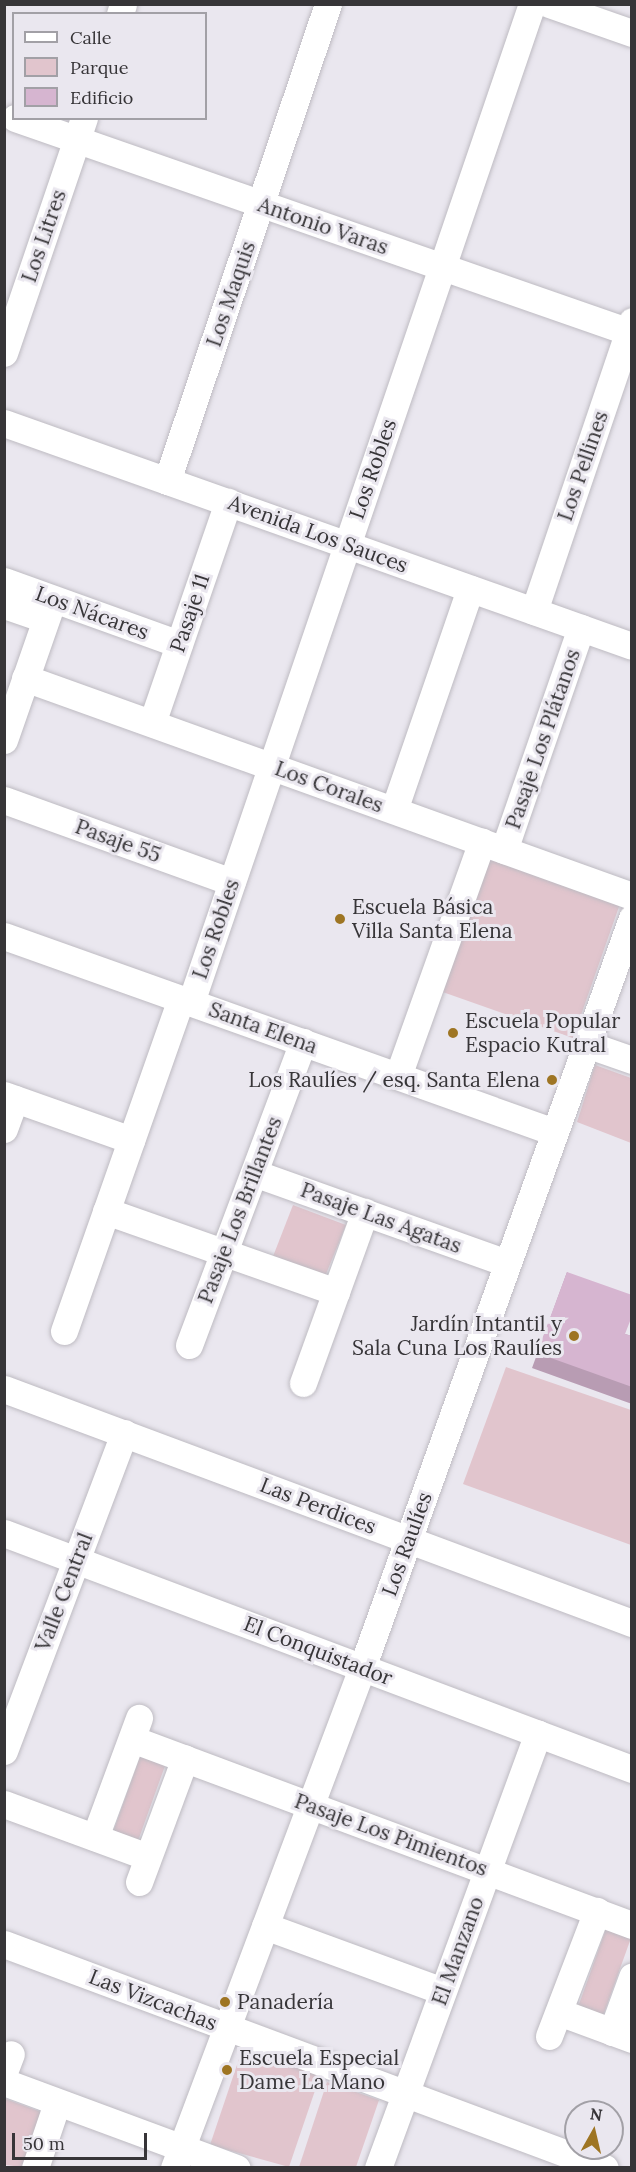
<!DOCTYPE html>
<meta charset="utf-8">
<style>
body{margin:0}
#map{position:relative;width:636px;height:2172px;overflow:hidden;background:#eae7ef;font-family:Lora,serif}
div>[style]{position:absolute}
.green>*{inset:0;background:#e1c5cd}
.roads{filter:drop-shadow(0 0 2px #bebbc2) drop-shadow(0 0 2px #bebbc2)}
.minor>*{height:27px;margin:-13.5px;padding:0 13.5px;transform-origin:13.5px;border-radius:13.5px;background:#fff}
.wall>*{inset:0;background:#b89cb3}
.building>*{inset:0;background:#d6b5d0}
.dots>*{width:16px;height:16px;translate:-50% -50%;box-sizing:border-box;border:3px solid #eae7ef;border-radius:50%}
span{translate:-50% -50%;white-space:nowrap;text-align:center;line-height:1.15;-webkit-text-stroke:6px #eae7ef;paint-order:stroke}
.street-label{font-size:21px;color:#373538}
.poi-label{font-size:21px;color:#373538}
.left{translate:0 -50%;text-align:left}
.right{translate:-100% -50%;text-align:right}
.frame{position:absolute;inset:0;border:6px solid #373538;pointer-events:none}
.legend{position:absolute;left:12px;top:12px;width:195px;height:108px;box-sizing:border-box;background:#eae7ef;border:2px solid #a2a0a6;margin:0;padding:8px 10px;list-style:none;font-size:18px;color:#373538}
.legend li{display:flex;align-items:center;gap:12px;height:30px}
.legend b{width:30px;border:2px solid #a2a0a6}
.north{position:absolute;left:564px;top:2100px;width:60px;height:60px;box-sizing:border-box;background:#eae7ef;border:2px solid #a2a0a6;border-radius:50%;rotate:8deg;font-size:16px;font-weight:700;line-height:24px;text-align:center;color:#373538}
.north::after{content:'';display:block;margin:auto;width:21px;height:27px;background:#9e7523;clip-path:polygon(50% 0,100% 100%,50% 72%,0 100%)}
.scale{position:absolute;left:12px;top:2133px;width:135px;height:27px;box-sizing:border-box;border:3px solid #373538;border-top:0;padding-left:8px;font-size:18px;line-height:21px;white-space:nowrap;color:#373538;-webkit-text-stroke:4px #eae7ef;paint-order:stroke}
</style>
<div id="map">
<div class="green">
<i style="clip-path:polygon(485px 854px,621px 901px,573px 1038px,437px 990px)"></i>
<i style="clip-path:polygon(595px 1065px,631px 1078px,631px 1143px,577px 1122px)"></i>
<i style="clip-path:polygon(293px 1205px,346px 1225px,324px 1279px,272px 1259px)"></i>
<i style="clip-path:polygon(506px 1367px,631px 1410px,631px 1545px,463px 1484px)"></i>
<i style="clip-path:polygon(141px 1754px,166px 1763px,138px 1841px,113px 1832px)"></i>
<i style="clip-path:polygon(606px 1929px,631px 1938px,603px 2016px,578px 2007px)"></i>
<i style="clip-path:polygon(245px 2041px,323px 2067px,289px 2167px,210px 2145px)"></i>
<i style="clip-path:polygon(327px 2082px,379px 2100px,356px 2167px,299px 2167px)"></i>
<i style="clip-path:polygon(6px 2099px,44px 2113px,23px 2167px,5px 2165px)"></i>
</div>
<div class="roads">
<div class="minor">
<i style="left:549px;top:4px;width:88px;rotate:19.3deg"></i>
<i style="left:120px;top:14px;width:10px;rotate:-73deg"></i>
<i style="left:15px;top:118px;width:653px;rotate:19.21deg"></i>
<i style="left:4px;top:353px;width:248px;rotate:-71.2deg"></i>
<i style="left:4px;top:423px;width:666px;rotate:19.55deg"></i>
<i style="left:167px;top:481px;width:503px;rotate:-71.35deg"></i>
<i style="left:4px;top:581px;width:186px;rotate:19.8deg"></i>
<i style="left:4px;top:605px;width:43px;rotate:18.9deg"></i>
<i style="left:534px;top:611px;width:306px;rotate:-71.3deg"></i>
<i style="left:25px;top:678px;width:645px;rotate:19.76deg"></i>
<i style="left:152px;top:723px;width:234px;rotate:-71deg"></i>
<i style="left:4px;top:740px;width:149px;rotate:-70.8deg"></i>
<i style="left:4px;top:800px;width:242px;rotate:19.8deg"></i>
<i style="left:394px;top:810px;width:234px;rotate:-71deg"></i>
<i style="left:504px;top:850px;width:235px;rotate:-70.9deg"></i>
<i style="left:4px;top:936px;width:584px;rotate:19.61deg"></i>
<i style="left:191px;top:1002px;width:1055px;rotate:-71.14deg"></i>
<i style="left:586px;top:1044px;width:49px;rotate:19.2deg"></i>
<i style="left:398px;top:1076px;width:249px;rotate:-70.3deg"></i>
<i style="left:4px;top:1095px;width:135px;rotate:19.5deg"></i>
<i style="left:4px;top:1129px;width:32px;rotate:-70deg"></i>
<i style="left:254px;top:1173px;width:269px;rotate:19.6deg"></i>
<i style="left:106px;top:1211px;width:244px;rotate:19.4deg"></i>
<i style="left:64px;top:1331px;width:352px;rotate:-70.6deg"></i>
<i style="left:189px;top:1345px;width:324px;rotate:-69.4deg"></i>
<i style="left:303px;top:1383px;width:182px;rotate:-70.1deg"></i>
<i style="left:4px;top:1389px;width:670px;rotate:20.44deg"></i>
<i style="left:4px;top:1533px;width:671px;rotate:20.6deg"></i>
<i style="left:132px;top:1739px;width:533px;rotate:20.41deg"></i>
<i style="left:4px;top:1751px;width:340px;rotate:-69.3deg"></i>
<i style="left:4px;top:1804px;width:153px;rotate:20.2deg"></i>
<i style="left:95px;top:1837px;width:127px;rotate:-69.7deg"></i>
<i style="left:139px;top:1882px;width:132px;rotate:-69.6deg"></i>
<i style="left:265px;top:1926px;width:189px;rotate:20.1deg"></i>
<i style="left:4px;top:1944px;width:641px;rotate:20.44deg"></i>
<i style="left:559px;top:2012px;width:78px;rotate:20.3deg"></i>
<i style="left:612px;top:2032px;width:59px;rotate:-70deg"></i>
<i style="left:549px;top:2036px;width:134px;rotate:-69deg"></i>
<i style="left:4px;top:2072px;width:19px;rotate:-69deg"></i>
<i style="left:4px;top:2082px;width:248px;rotate:20.3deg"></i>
<i style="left:35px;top:2168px;width:69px;rotate:-71.3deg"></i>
<i style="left:174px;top:2168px;width:534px;rotate:-69.39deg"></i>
<i style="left:362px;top:1668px;width:797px;rotate:-70.2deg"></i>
<i style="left:378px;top:2168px;width:463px;rotate:-69.8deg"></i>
</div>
</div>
<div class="wall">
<i style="clip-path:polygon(567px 1272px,625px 1334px,632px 1336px,632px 1404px,532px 1368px)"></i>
</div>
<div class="building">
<i style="clip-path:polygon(567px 1272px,632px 1295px,632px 1316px,625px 1334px,632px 1336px,632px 1387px,537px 1353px)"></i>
</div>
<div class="dots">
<i style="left:340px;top:919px;background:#9e7523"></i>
<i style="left:453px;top:1033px;background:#9e7523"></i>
<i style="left:552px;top:1080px;background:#9e7523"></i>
<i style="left:574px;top:1336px;background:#9e7523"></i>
<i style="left:225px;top:2002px;background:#9e7523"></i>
<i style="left:227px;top:2070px;background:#9e7523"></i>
</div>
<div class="street-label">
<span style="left:323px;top:226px;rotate:19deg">Antonio Varas</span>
<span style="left:44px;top:236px;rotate:-71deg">Los Litres</span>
<span style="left:231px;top:294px;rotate:-71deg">Los Maquis</span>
<span style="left:583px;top:466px;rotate:-71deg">Los Pellines</span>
<span style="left:373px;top:469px;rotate:-71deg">Los Robles</span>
<span style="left:318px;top:534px;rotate:20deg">Avenida Los Sauces</span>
<span style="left:92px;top:613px;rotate:20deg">Los Nácares</span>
<span style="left:190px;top:613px;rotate:-71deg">Pasaje 11</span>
<span style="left:543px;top:739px;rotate:-71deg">Pasaje Los Plátanos</span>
<span style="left:329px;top:787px;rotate:20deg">Los Corales</span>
<span style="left:118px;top:841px;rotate:20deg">Pasaje 55</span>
<span style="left:216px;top:929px;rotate:-71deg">Los Robles</span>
<span style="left:263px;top:1028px;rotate:20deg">Santa Elena</span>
<span style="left:240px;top:1210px;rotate:-69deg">Pasaje Los Brillantes</span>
<span style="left:381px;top:1218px;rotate:20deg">Pasaje Las Agatas</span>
<span style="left:318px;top:1506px;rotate:21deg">Las Perdices</span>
<span style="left:407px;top:1544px;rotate:-70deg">Los Raulíes</span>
<span style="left:64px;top:1592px;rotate:-69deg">Valle Central</span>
<span style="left:318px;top:1651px;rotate:21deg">El Conquistador</span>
<span style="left:391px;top:1835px;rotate:20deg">Pasaje Los Pimientos</span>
<span style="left:458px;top:1951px;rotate:-70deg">El Manzano</span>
<span style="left:153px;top:2000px;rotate:21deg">Las Vizcachas</span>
</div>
<div class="poi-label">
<span class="left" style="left:352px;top:919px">Escuela Básica<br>Villa Santa Elena</span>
<span class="left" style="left:465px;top:1033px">Escuela Popular<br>Espacio Kutral</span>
<span class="right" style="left:540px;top:1080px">Los Raulíes / esq. Santa Elena</span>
<span class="right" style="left:562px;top:1336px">Jardín Intantil y<br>Sala Cuna Los Raulíes</span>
<span class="left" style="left:237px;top:2002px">Panadería</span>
<span class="left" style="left:239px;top:2070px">Escuela Especial<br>Dame La Mano</span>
</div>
<div class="frame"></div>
<ul class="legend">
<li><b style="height:8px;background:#fff"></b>Calle</li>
<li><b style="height:16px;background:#e1c5cd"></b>Parque</li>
<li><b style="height:16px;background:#d6b5d0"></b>Edificio</li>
</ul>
<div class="north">N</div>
<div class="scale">50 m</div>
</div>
